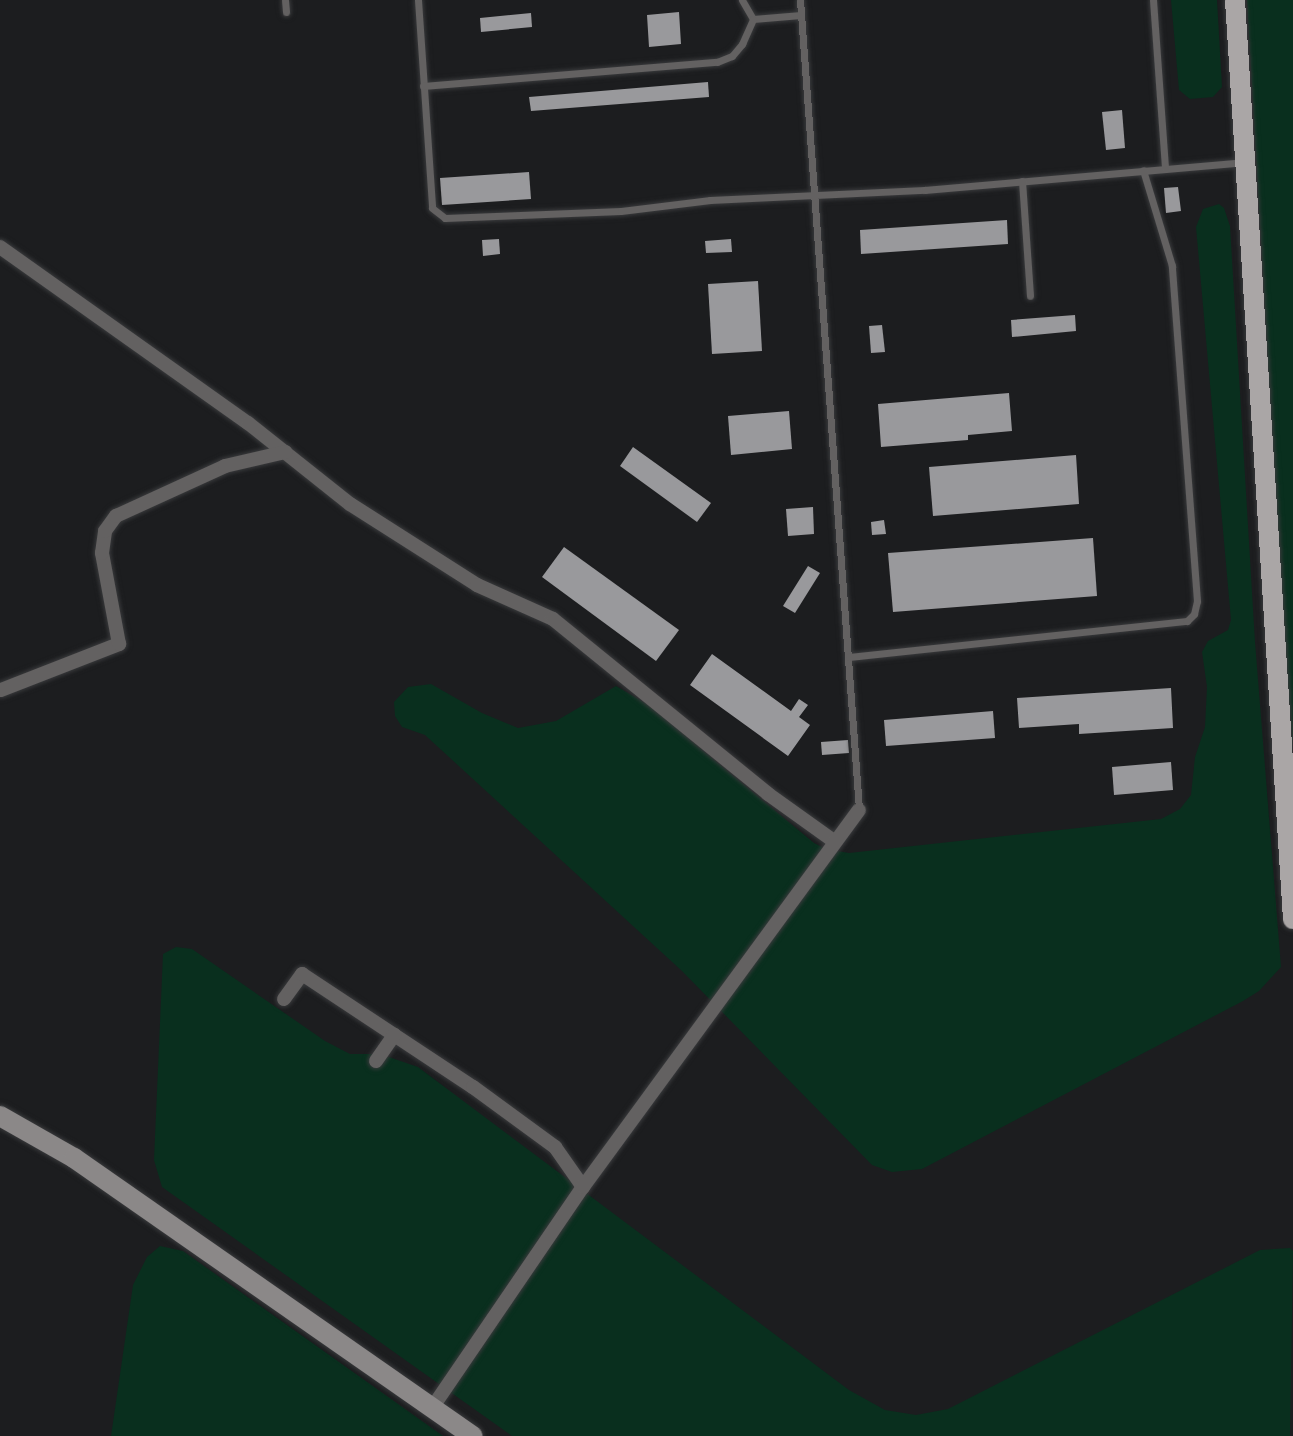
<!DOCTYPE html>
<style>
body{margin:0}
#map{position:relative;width:1293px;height:1436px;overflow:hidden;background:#1c1d1f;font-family:"DejaVu Sans",sans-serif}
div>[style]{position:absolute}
.green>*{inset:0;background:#092f1e}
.building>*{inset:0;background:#99999c}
.roads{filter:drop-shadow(0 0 2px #393a3c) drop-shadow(0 0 2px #393a3c)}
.service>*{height:7px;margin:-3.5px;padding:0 3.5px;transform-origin:3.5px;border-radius:3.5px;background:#636161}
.minor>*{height:14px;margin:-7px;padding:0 7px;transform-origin:7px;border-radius:7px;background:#636161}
.secondary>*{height:20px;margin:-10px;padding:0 10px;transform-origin:10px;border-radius:10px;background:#8b8888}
.primary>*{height:20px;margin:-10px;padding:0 10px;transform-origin:10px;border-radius:10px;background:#aaa6a6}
span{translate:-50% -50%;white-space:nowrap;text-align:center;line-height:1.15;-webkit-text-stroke:8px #1c1d1f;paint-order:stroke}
</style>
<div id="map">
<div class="green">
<i style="clip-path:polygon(1171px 0,1217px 0,1222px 87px,1213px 97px,1190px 99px,1179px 90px)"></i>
<i style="clip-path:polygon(1247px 0,1293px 0,1293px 748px,1284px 640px)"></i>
<i style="clip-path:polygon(1219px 204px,1224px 208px,1230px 226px,1255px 642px,1281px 967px,1259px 991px,1243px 1001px,922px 1169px,892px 1172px,872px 1165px,682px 971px,425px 735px,402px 727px,395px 716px,394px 702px,408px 687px,431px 684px,482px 713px,518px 728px,556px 721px,616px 686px,647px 704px,814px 843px,826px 849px,849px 853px,1161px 819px,1180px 809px,1191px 795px,1195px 757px,1205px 727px,1207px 687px,1202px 652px,1208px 641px,1228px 630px,1231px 620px,1196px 227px,1203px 209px)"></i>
<i style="clip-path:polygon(176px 947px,192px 949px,325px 1041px,350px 1054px,380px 1054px,418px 1067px,849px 1390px,885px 1410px,916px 1415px,948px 1409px,1260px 1250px,1290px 1248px,1293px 1251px,1290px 1436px,512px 1436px,162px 1187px,154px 1160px,163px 954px)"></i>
<i style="clip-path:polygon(160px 1246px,183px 1251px,443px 1436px,111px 1436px,133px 1285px,147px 1257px)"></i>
</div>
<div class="building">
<i style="clip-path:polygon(679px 12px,681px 44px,649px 47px,647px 15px)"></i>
<i style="clip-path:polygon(531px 13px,532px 27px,481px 32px,480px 18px)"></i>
<i style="clip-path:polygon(708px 82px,709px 97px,531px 111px,529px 97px)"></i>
<i style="clip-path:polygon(1122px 110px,1125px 148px,1106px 150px,1102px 112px)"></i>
<i style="clip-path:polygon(529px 172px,531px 199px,442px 205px,440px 178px)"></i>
<i style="clip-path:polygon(1178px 187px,1181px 211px,1166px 213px,1164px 188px)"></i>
<i style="clip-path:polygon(1007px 220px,1008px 244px,861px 254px,860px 230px)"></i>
<i style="clip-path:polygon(499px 239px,500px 254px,483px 256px,482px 240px)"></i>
<i style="clip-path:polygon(731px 239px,732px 252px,706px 253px,705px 241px)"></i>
<i style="clip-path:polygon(758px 281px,762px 351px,712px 354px,708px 284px)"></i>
<i style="clip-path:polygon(1075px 315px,1076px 331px,1012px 337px,1011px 320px)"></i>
<i style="clip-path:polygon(882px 325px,885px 352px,871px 353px,869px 326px)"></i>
<i style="clip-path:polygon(1009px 393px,1012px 431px,968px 435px,968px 440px,881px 447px,878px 404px)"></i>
<i style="clip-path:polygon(789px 411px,792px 449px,731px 455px,728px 416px)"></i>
<i style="clip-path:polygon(633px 447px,711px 503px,697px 522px,620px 466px)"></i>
<i style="clip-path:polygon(1076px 455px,1079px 504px,933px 516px,929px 467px)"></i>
<i style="clip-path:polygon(813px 507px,814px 534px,788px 536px,786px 509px)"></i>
<i style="clip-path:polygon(884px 520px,886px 534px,872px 535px,871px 522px)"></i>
<i style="clip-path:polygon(1093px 538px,1097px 596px,893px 612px,888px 553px)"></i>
<i style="clip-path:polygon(564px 547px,679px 630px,656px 661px,542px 577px)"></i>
<i style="clip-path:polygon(808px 566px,820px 573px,795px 613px,783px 606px)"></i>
<i style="clip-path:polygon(712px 654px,791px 711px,799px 699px,808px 705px,799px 717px,810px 725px,788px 756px,690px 685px)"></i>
<i style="clip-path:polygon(1171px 688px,1173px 728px,1079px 734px,1079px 724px,1019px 728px,1017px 698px)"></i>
<i style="clip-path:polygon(993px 711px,995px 738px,886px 746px,884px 720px)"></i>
<i style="clip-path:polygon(848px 740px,849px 753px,822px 755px,821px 742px)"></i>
<i style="clip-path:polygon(1171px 762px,1173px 790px,1114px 795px,1112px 767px)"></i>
</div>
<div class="roads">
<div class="service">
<i style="left:285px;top:0;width:12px;rotate:85deg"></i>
<i style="left:418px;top:0;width:208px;rotate:86.1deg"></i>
<i style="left:432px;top:208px;width:16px;rotate:38deg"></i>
<i style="left:445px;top:218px;width:176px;rotate:-2.3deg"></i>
<i style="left:621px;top:211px;width:90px;rotate:-7deg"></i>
<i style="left:710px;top:200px;width:215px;rotate:-2.7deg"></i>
<i style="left:925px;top:190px;width:319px;rotate:-5deg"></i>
<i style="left:742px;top:0;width:22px;rotate:60deg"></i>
<i style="left:753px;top:19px;width:48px;rotate:-4.8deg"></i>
<i style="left:800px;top:0;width:812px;rotate:85.83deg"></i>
<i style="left:1153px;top:0;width:169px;rotate:85.9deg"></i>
<i style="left:423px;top:86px;width:295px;rotate:-4.7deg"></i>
<i style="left:717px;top:62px;width:16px;rotate:-22deg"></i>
<i style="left:732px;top:56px;width:16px;rotate:-50deg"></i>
<i style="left:742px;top:44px;width:27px;rotate:-66deg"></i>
<i style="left:1022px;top:181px;width:115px;rotate:86deg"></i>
<i style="left:849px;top:657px;width:340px;rotate:-6.1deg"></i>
<i style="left:1187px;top:621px;width:10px;rotate:-45deg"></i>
<i style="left:1194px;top:614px;width:13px;rotate:-77deg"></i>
<i style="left:1197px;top:601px;width:336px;rotate:-94.3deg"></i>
<i style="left:1172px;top:266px;width:100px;rotate:-106.8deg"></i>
</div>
<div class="minor">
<i style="left:0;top:247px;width:304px;rotate:35.4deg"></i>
<i style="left:248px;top:423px;width:130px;rotate:38.5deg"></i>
<i style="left:350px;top:504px;width:151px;rotate:32.5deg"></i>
<i style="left:477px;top:585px;width:83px;rotate:24.1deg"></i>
<i style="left:553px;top:619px;width:277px;rotate:39.1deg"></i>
<i style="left:768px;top:794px;width:82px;rotate:35.6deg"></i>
<i style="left:1px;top:690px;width:127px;rotate:-21.3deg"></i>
<i style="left:119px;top:644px;width:93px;rotate:-100.6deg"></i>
<i style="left:102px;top:553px;width:22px;rotate:-82deg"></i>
<i style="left:105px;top:531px;width:19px;rotate:-54deg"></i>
<i style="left:116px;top:516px;width:120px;rotate:-24.6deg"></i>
<i style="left:225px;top:466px;width:62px;rotate:-13.1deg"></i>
<i style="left:284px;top:999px;width:31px;rotate:-54deg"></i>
<i style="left:302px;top:974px;width:205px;rotate:33.5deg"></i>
<i style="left:473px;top:1087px;width:102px;rotate:36.2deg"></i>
<i style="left:555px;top:1147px;width:49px;rotate:55deg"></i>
<i style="left:376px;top:1061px;width:32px;rotate:-55deg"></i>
<i style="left:432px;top:1408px;width:268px;rotate:-55.7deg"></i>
<i style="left:583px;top:1187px;width:467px;rotate:-53.8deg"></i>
</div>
<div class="secondary">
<i style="left:0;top:1116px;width:85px;rotate:29.6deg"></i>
<i style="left:74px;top:1158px;width:486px;rotate:34.9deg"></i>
</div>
<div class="primary">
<i style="left:1235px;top:0;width:921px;rotate:86.39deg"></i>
</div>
</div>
</div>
